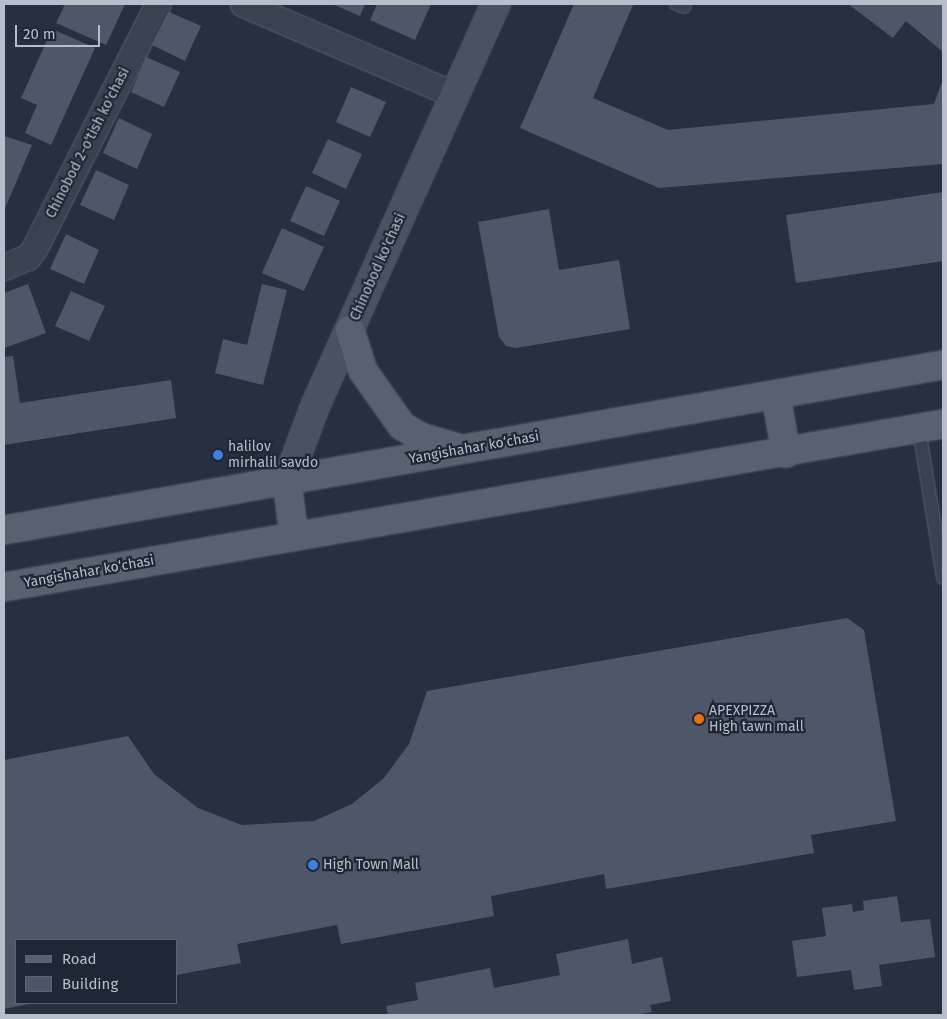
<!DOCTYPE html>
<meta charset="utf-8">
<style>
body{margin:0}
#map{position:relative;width:947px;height:1019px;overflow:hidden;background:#27303f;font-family:"Fira Sans",sans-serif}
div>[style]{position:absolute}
.building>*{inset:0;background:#4e5767}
.roads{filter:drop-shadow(0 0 1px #59606c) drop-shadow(0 0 1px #59606c)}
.lane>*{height:12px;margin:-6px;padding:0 6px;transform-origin:6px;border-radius:6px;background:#3b424f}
.street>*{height:25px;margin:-12.5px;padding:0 12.5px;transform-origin:12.5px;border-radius:12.5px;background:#3b424f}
.secondary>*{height:28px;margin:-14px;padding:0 14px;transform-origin:14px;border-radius:14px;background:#4a5161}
.primary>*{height:28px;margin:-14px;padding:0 14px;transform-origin:14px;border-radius:14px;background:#59616e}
.dots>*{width:14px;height:14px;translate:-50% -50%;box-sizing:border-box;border:2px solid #202734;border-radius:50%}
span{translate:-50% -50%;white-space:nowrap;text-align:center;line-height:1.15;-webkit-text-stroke:4.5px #202734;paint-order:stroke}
.street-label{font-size:14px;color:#b8bec9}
.poi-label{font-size:14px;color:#b8bec9}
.left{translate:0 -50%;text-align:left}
.frame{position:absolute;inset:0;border:5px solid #b8bec9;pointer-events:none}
.legend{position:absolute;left:15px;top:939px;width:162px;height:65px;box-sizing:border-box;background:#202734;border:1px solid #5d6370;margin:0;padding:6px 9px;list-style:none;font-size:15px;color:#b8bec9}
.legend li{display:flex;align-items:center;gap:10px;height:25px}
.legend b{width:25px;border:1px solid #5d6370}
.scale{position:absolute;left:15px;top:25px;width:85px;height:22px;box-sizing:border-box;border:2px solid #b8bec9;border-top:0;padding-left:6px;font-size:15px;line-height:18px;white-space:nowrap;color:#b8bec9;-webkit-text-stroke:4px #202734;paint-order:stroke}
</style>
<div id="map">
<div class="building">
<i style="clip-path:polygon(65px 4px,125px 4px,106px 45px,56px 23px)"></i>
<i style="clip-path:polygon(332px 4px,365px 4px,360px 16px)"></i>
<i style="clip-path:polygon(377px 4px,431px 4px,415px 40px,370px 20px)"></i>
<i style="clip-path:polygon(574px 4px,633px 5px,593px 98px,668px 130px,934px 104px,943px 79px,943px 164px,659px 188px,520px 128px)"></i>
<i style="clip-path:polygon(848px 4px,943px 4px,943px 52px,906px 21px,893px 38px)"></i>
<i style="clip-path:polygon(167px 11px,201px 26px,185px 61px,152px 45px)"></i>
<i style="clip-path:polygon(52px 29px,95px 48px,51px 145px,25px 133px,37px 105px,21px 98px)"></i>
<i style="clip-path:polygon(146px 57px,180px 72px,164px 107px,131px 92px)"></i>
<i style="clip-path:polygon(351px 87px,386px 102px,370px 137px,336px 122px)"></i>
<i style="clip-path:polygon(119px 118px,152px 134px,137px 169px,103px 153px)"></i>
<i style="clip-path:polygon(4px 136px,32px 145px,4px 211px)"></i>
<i style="clip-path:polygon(328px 139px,362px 154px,346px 189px,312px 173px)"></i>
<i style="clip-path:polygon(96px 170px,129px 185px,114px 220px,80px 205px)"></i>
<i style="clip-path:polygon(306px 186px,340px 201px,324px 236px,290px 221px)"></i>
<i style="clip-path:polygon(943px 192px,943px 261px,796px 283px,786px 215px)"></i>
<i style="clip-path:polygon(549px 209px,559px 270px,619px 260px,630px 329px,516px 348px,506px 346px,499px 337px,478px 222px)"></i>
<i style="clip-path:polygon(282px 228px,324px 247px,304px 291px,262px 273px)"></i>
<i style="clip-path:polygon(66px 234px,99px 250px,84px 284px,50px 269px)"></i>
<i style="clip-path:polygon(28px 284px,46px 333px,4px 348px,4px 293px)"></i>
<i style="clip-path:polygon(262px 284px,287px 290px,263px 385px,215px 373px,223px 339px,247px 345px)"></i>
<i style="clip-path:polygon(71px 291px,105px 306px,89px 341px,55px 326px)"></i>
<i style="clip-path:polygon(13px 356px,20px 403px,171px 380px,176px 418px,4px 445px,4px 357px)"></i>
<i style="clip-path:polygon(847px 618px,864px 630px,896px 821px,811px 835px,814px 853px,606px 889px,604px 874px,491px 896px,494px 916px,341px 944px,337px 925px,237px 944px,241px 963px,176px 975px,176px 940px,16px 940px,16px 1003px,29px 1004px,4px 1009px,4px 760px,128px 736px,154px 774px,198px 808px,242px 825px,314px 821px,352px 804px,384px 778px,409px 744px,427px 691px)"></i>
<i style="clip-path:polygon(897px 896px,901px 922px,930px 919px,935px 957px,879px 965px,882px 986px,854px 990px,851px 970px,797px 977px,792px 941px,826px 936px,822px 908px,852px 904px,853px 912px,864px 910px,863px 901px)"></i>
<i style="clip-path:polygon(628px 939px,632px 964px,662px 957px,671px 1001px,650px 1005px,652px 1012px,637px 1015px,388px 1015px,386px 1006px,418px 1000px,415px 983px,490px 968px,494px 988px,560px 975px,556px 954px)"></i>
</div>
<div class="roads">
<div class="lane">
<i style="left:676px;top:4px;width:9px;rotate:18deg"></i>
<i style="left:919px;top:429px;width:151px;rotate:80.8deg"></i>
</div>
<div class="street">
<i style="left:243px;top:4px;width:231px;rotate:23.2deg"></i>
<i style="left:4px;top:267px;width:26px;rotate:-23deg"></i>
<i style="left:28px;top:257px;width:10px;rotate:-53deg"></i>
<i style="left:34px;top:249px;width:275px;rotate:-63.2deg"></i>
</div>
<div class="secondary">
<i style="left:287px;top:481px;width:82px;rotate:-69.4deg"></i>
<i style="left:316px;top:404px;width:439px;rotate:-65.8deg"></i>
</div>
<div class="primary">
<i style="left:350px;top:330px;width:43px;rotate:72.4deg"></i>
<i style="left:363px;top:371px;width:67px;rotate:54.7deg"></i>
<i style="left:402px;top:426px;width:24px;rotate:30deg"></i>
<i style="left:423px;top:438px;width:37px;rotate:16deg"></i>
<i style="left:776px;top:396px;width:58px;rotate:80deg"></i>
<i style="left:287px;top:481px;width:56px;rotate:82.9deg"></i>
<i style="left:4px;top:530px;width:953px;rotate:-9.97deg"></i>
<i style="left:4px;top:587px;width:953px;rotate:-9.85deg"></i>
</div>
</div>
<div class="dots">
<i style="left:218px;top:455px;background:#3f7fe0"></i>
<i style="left:699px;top:719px;background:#e8710a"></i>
<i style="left:313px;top:865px;background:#3f7fe0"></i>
</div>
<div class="street-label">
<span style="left:88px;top:143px;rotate:-63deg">Chinobod 2-o'tish ko'chasi</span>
<span style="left:378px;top:267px;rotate:-66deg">Chinobod ko'chasi</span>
<span style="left:474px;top:448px;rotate:-10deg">Yangishahar ko‘chasi</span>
<span style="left:89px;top:572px;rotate:-10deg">Yangishahar ko‘chasi</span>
</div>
<div class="poi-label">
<span class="left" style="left:228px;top:455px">halilov<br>mirhalil savdo</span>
<span class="left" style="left:709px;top:719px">APEXPIZZA<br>High tawn mall</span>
<span class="left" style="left:323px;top:865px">High Town Mall</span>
</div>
<div class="frame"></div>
<ul class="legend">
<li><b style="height:6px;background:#59616e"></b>Road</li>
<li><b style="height:14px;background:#4e5767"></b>Building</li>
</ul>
<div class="scale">20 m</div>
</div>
